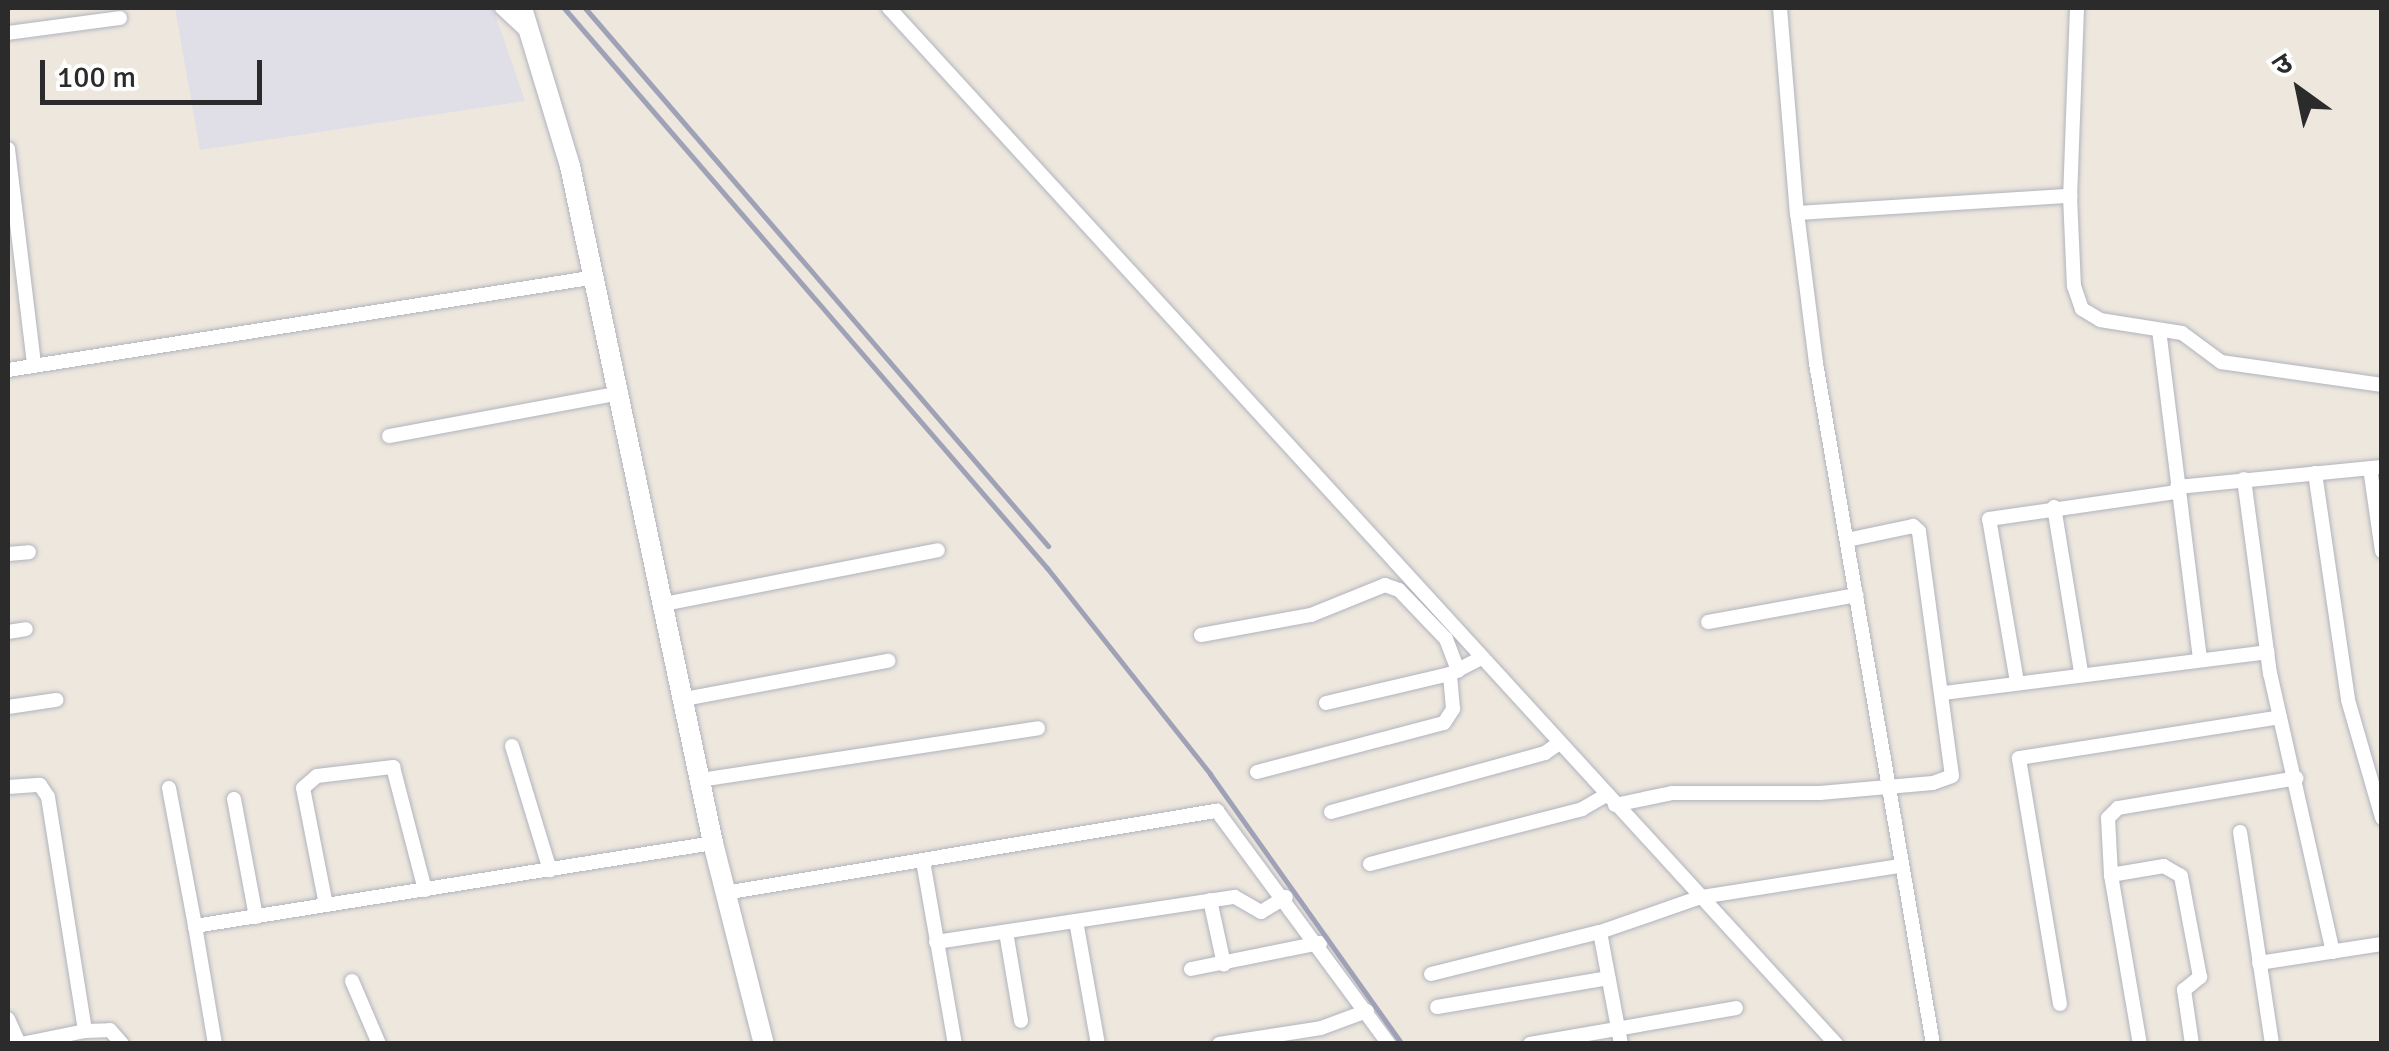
<!DOCTYPE html>
<meta charset="utf-8">
<style>
body{margin:0}
#map{position:relative;width:2389px;height:1051px;overflow:hidden;background:#ede7dd;font-family:Signika,"Noto Sans Devanagari",sans-serif}
div>[style]{position:absolute}
.industrial>*{inset:0;background:#e0dee6}
.roads{filter:drop-shadow(0 0 2px #b1b3bf) drop-shadow(0 0 2px #b1b3bf)}
.street>*{height:14px;margin:-7px;padding:0 7px;transform-origin:7px;border-radius:7px;background:#fff}
.secondary>*{height:20px;margin:-10px;padding:0 10px;transform-origin:10px;border-radius:10px;background:#fff}
.rail>*{height:5px;margin:-2.5px;padding:0 2.5px;transform-origin:2.5px;border-radius:2.5px;background:#9fa2b6}
span{translate:-50% -50%;white-space:nowrap;text-align:center;line-height:1.15;-webkit-text-stroke:8px #fff;paint-order:stroke}
.frame{position:absolute;inset:0;border:10px solid #2b2b2b;pointer-events:none}
.north{position:absolute;left:2249px;top:40px;width:100px;height:100px;-webkit-text-stroke:8px #fff;paint-order:stroke;rotate:327deg;font-size:28px;font-weight:700;line-height:40px;text-align:center;color:#2b2b2b}
.north::after{content:'';display:block;margin:auto;width:35px;height:45px;background:#2b2b2b;clip-path:polygon(50% 0,100% 100%,50% 72%,0 100%)}
.scale{position:absolute;left:40px;top:60px;width:222px;height:45px;box-sizing:border-box;border:5px solid #2b2b2b;border-top:0;padding-left:12px;font-size:30px;line-height:35px;white-space:nowrap;color:#2b2b2b;-webkit-text-stroke:8px #fff;paint-order:stroke}
</style>
<div id="map">
<div class="industrial">
<i style="clip-path:polygon(175px 8px,493px 8px,525px 101px,200px 150px)"></i>
</div>
<div class="roads">
<div class="street">
<i style="left:502px;top:8px;width:34px;rotate:43deg"></i>
<i style="left:889px;top:8px;width:1404px;rotate:47.57deg"></i>
<i style="left:1780px;top:8px;width:206px;rotate:85.3deg"></i>
<i style="left:2077px;top:8px;width:188px;rotate:92.1deg"></i>
<i style="left:2070px;top:196px;width:90px;rotate:87.5deg"></i>
<i style="left:2074px;top:286px;width:24px;rotate:71deg"></i>
<i style="left:2082px;top:309px;width:21px;rotate:31deg"></i>
<i style="left:2100px;top:320px;width:83px;rotate:9deg"></i>
<i style="left:2182px;top:333px;width:49px;rotate:36.6deg"></i>
<i style="left:2221px;top:362px;width:163px;rotate:8.1deg"></i>
<i style="left:8px;top:33px;width:113px;rotate:-7.6deg"></i>
<i style="left:8px;top:149px;width:218px;rotate:83.1deg"></i>
<i style="left:2159px;top:330px;width:331px;rotate:82.9deg"></i>
<i style="left:8px;top:370px;width:595px;rotate:-8.99deg"></i>
<i style="left:389px;top:436px;width:236px;rotate:-10.5deg"></i>
<i style="left:2370px;top:468px;width:84px;rotate:81.8deg"></i>
<i style="left:2315px;top:473px;width:229px;rotate:81.7deg"></i>
<i style="left:2348px;top:700px;width:123px;rotate:73.9deg"></i>
<i style="left:2244px;top:479px;width:196px;rotate:82.4deg"></i>
<i style="left:2270px;top:673px;width:286px;rotate:77.3deg"></i>
<i style="left:2177px;top:487px;width:206px;rotate:-5.6deg"></i>
<i style="left:2054px;top:507px;width:167px;rotate:80.7deg"></i>
<i style="left:8px;top:554px;width:21px;rotate:-5deg"></i>
<i style="left:664px;top:604px;width:279px;rotate:-11.1deg"></i>
<i style="left:1708px;top:622px;width:151px;rotate:-10.3deg"></i>
<i style="left:8px;top:632px;width:18px;rotate:-9deg"></i>
<i style="left:1201px;top:635px;width:112px;rotate:-10.3deg"></i>
<i style="left:1311px;top:615px;width:80px;rotate:-22.1deg"></i>
<i style="left:1385px;top:585px;width:15px;rotate:20deg"></i>
<i style="left:1399px;top:590px;width:68px;rotate:46.2deg"></i>
<i style="left:1446px;top:639px;width:34px;rotate:69deg"></i>
<i style="left:2017px;top:682px;width:165px;rotate:-99.7deg"></i>
<i style="left:1989px;top:519px;width:190px;rotate:-8.2deg"></i>
<i style="left:1944px;top:693px;width:326px;rotate:-7.2deg"></i>
<i style="left:684px;top:699px;width:208px;rotate:-10.6deg"></i>
<i style="left:1326px;top:703px;width:127px;rotate:-13.2deg"></i>
<i style="left:1450px;top:674px;width:35px;rotate:-27deg"></i>
<i style="left:8px;top:707px;width:49px;rotate:-8.3deg"></i>
<i style="left:512px;top:746px;width:130px;rotate:73deg"></i>
<i style="left:1257px;top:772px;width:193px;rotate:-14.7deg"></i>
<i style="left:1444px;top:723px;width:17px;rotate:-57deg"></i>
<i style="left:1453px;top:709px;width:35px;rotate:-95deg"></i>
<i style="left:700px;top:780px;width:342px;rotate:-8.7deg"></i>
<i style="left:8px;top:787px;width:32px;rotate:-4deg"></i>
<i style="left:40px;top:785px;width:14px;rotate:56deg"></i>
<i style="left:48px;top:797px;width:237px;rotate:81deg"></i>
<i style="left:85px;top:1031px;width:64px;rotate:168.3deg"></i>
<i style="left:169px;top:788px;width:140px;rotate:79.3deg"></i>
<i style="left:234px;top:799px;width:120px;rotate:79.4deg"></i>
<i style="left:1615px;top:805px;width:58px;rotate:-11.9deg"></i>
<i style="left:1672px;top:793px;width:148px"></i>
<i style="left:1820px;top:793px;width:113px;rotate:-5.1deg"></i>
<i style="left:1933px;top:783px;width:20px;rotate:-20deg"></i>
<i style="left:1952px;top:776px;width:247px;rotate:-97.7deg"></i>
<i style="left:1919px;top:531px;width:8px;rotate:-140deg"></i>
<i style="left:1913px;top:526px;width:67px;rotate:168deg"></i>
<i style="left:1331px;top:812px;width:222px;rotate:-15.4deg"></i>
<i style="left:1545px;top:753px;width:16px;rotate:-35deg"></i>
<i style="left:2240px;top:832px;width:214px;rotate:81.4deg"></i>
<i style="left:923px;top:861px;width:186px;rotate:80.1deg"></i>
<i style="left:1370px;top:864px;width:219px;rotate:-14.5deg"></i>
<i style="left:1582px;top:809px;width:28px;rotate:-30deg"></i>
<i style="left:2111px;top:875px;width:171px;rotate:80.3deg"></i>
<i style="left:725px;top:893px;width:499px;rotate:-9.5deg"></i>
<i style="left:1217px;top:811px;width:290px;rotate:53.6deg"></i>
<i style="left:1210px;top:900px;width:66px;rotate:77.7deg"></i>
<i style="left:326px;top:905px;width:119px;rotate:-101.1deg"></i>
<i style="left:303px;top:788px;width:18px;rotate:-41deg"></i>
<i style="left:317px;top:776px;width:77px;rotate:-6.8deg"></i>
<i style="left:393px;top:767px;width:127px;rotate:75.4deg"></i>
<i style="left:1076px;top:921px;width:125px;rotate:79.9deg"></i>
<i style="left:1006px;top:932px;width:90px;rotate:80.4deg"></i>
<i style="left:1600px;top:932px;width:114px;rotate:79.4deg"></i>
<i style="left:936px;top:942px;width:302px;rotate:-8.6deg"></i>
<i style="left:1235px;top:897px;width:30px;rotate:30deg"></i>
<i style="left:1261px;top:912px;width:29px;rotate:-31deg"></i>
<i style="left:2259px;top:963px;width:124px;rotate:-8.8deg"></i>
<i style="left:1191px;top:969px;width:132px;rotate:-11.4deg"></i>
<i style="left:1431px;top:974px;width:174px;rotate:-14deg"></i>
<i style="left:1600px;top:932px;width:107px;rotate:-19.1deg"></i>
<i style="left:1701px;top:897px;width:201px;rotate:-8.9deg"></i>
<i style="left:352px;top:981px;width:69px;rotate:66.8deg"></i>
<i style="left:2060px;top:1004px;width:249px;rotate:-99.5deg"></i>
<i style="left:2019px;top:758px;width:264px;rotate:-8.9deg"></i>
<i style="left:1437px;top:1007px;width:174px;rotate:-9.6deg"></i>
<i style="left:8px;top:1019px;width:27px;rotate:66deg"></i>
<i style="left:85px;top:1031px;width:25px;rotate:-2deg"></i>
<i style="left:110px;top:1030px;width:18px;rotate:49deg"></i>
<i style="left:215px;top:1044px;width:120px;rotate:-99.6deg"></i>
<i style="left:195px;top:926px;width:525px;rotate:-9.1deg"></i>
<i style="left:1219px;top:1044px;width:103px;rotate:-8.9deg"></i>
<i style="left:1321px;top:1028px;width:49px;rotate:-20.3deg"></i>
<i style="left:1530px;top:1044px;width:209px;rotate:-9.9deg"></i>
<i style="left:1933px;top:1044px;width:691px;rotate:-99.75deg"></i>
<i style="left:1816px;top:363px;width:151px;rotate:-97.2deg"></i>
<i style="left:1797px;top:213px;width:274px;rotate:-3.6deg"></i>
<i style="left:2192px;top:1044px;width:55px;rotate:-98.4deg"></i>
<i style="left:2184px;top:990px;width:21px;rotate:-39deg"></i>
<i style="left:2200px;top:977px;width:103px;rotate:-100.7deg"></i>
<i style="left:2181px;top:876px;width:20px;rotate:-150deg"></i>
<i style="left:2164px;top:866px;width:54px;rotate:170.4deg"></i>
<i style="left:2111px;top:875px;width:57px;rotate:-93deg"></i>
<i style="left:2108px;top:818px;width:14px;rotate:-45deg"></i>
<i style="left:2118px;top:808px;width:181px;rotate:-9.5deg"></i>
</div>
<div class="secondary">
<i style="left:522px;top:8px;width:165px;rotate:73.1deg"></i>
<i style="left:570px;top:166px;width:692px;rotate:78.07deg"></i>
<i style="left:713px;top:843px;width:207px;rotate:75.8deg"></i>
</div>
</div>
<div class="rail">
<i style="left:564px;top:8px;width:740px;rotate:49.22deg"></i>
<i style="left:1047px;top:568px;width:263px;rotate:51.6deg"></i>
<i style="left:1210px;top:774px;width:331px;rotate:54.6deg"></i>
<i style="left:585px;top:8px;width:710px;rotate:49.28deg"></i>
</div>
<div class="frame"></div>
<div class="north">उ</div>
<div class="scale">100 m</div>
</div>
